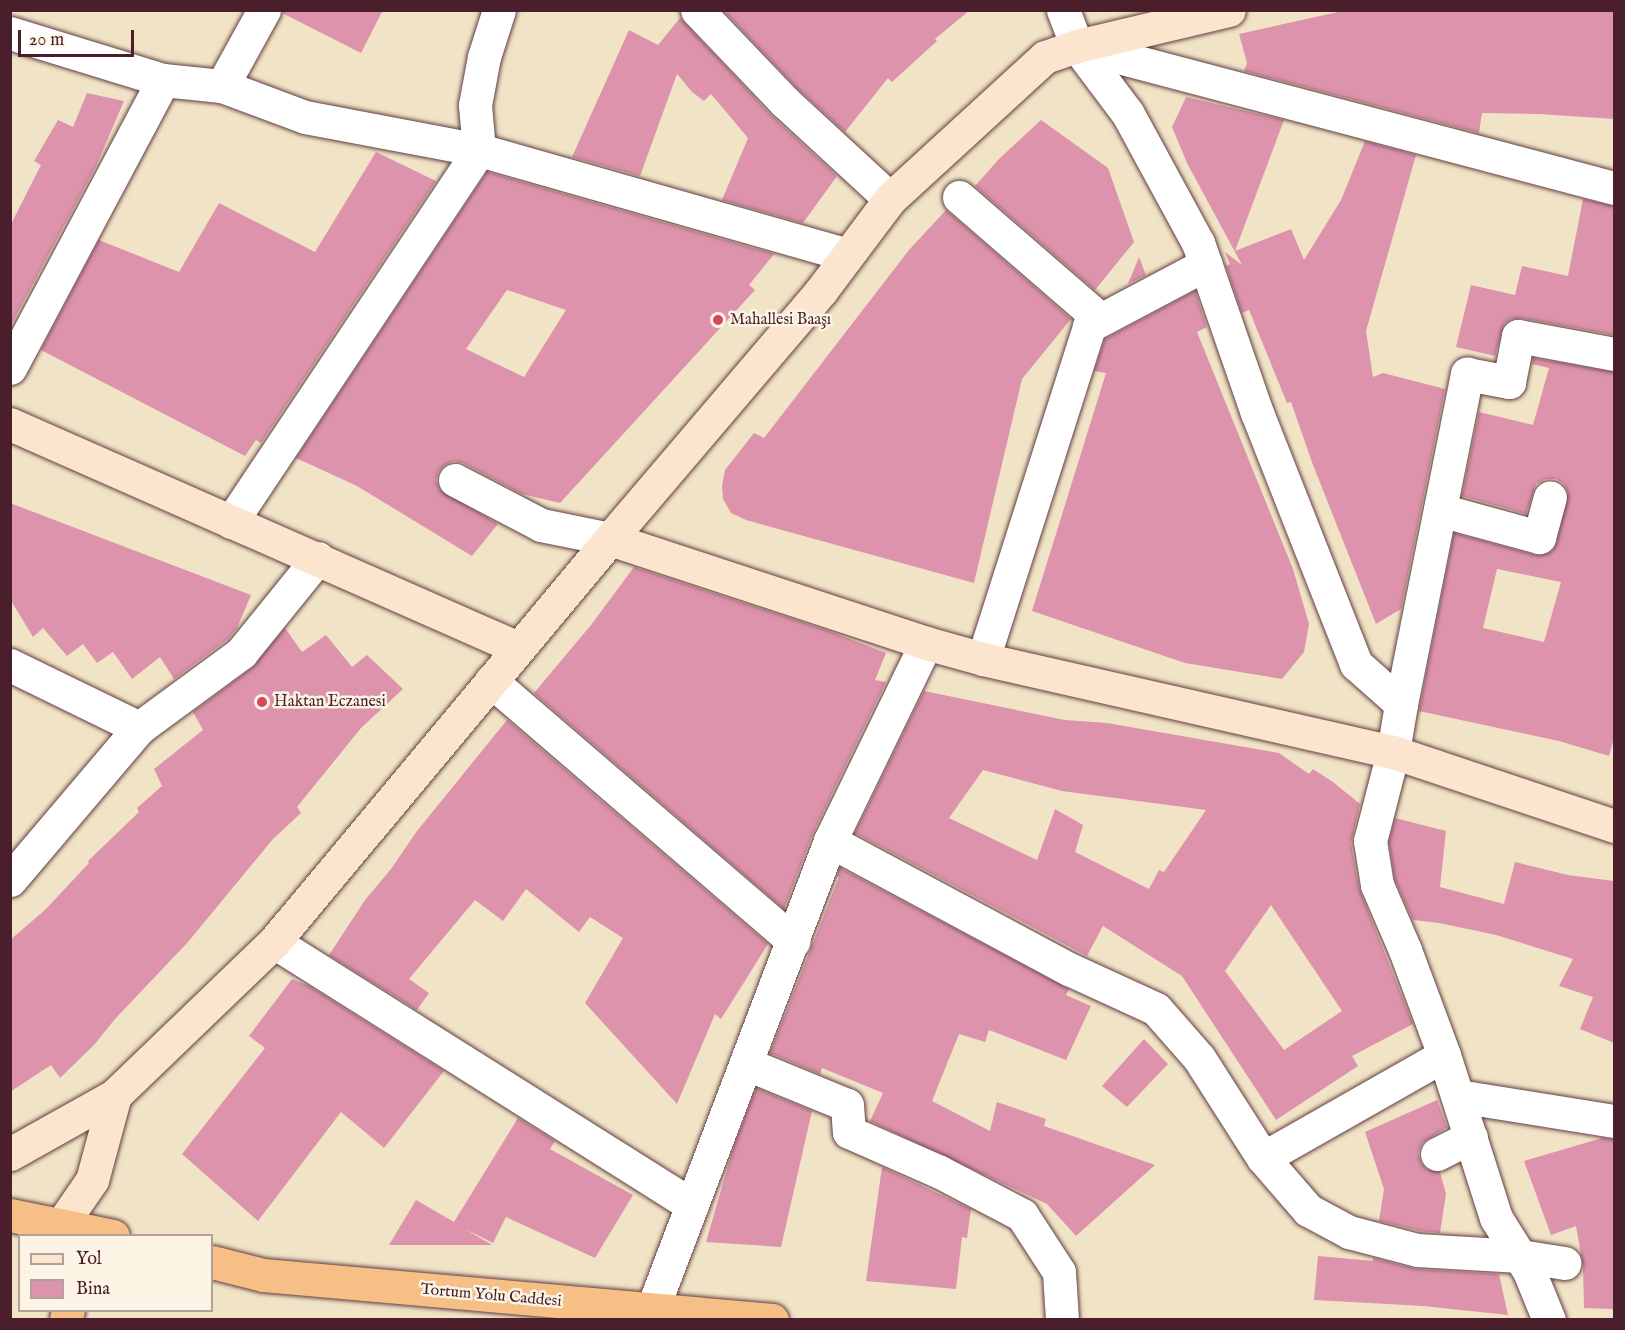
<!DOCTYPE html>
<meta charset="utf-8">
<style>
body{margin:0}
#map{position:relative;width:1625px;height:1330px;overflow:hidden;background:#f1e4c6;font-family:"IM FELL English",serif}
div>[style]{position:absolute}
.building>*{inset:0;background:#dd93ac}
.roads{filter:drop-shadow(0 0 2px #633d42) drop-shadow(0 0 2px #633d42)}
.minor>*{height:33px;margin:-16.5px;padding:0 16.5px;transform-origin:16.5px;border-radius:16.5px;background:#fff}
.secondary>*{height:33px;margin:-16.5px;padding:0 16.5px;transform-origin:16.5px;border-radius:16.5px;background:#fbe5cf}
.trunk>*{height:33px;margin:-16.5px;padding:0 16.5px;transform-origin:16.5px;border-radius:16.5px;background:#f5bf86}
.dots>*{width:16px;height:16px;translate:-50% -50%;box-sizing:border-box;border:3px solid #fcf5e5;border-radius:50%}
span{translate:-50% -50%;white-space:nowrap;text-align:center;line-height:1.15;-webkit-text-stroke:5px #fcf5e5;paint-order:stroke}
.poi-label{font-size:16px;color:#4a1f2b}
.left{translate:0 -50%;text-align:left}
.street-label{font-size:16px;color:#4a1f2b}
.frame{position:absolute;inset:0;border:12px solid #4a1f2b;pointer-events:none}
.legend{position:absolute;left:18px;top:1234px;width:195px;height:78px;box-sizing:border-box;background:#fcf5e5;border:2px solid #b59f9b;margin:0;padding:8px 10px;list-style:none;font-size:18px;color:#4a1f2b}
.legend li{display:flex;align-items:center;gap:12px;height:30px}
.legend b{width:30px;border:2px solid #b59f9b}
.scale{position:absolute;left:18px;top:30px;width:116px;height:27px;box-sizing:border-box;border:3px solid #4a1f2b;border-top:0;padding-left:8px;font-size:18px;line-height:21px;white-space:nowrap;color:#4a1f2b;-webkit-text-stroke:4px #fcf5e5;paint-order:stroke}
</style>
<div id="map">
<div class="building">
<i style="clip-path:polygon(283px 10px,383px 10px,361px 53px,282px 13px)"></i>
<i style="clip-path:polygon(723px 10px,970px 10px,935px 39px,937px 41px,892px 82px,888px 78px,845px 132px,798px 89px)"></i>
<i style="clip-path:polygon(1347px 10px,1614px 10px,1614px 119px,1539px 114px,1482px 113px,1479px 133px,1244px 71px,1247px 63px,1239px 34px)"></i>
<i style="clip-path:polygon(680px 18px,771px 115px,837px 176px,803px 223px,722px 200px,748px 138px,711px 94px,704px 101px,692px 92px,677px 74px,640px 176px,572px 157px,629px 30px,658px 45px)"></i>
<i style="clip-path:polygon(87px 93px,124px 101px,96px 166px,10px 327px,10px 226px,41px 165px,34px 161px,58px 120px,73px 127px)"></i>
<i style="clip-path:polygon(1186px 97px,1284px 120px,1235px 251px,1291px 229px,1304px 260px,1341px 200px,1365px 141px,1416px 155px,1366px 331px,1373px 377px,1383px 373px,1445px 389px,1401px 609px,1376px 624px,1313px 465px,1291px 402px,1287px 403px,1249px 310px,1242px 313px,1226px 266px,1230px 264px,1225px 252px,1242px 265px,1187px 163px,1172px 127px)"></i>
<i style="clip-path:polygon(1041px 120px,1108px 168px,1134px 242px,1095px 290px,975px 186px,999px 159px)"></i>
<i style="clip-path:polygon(376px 152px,436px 181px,261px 443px,256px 440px,245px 456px,41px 350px,99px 240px,179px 272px,219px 203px,315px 252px)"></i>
<i style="clip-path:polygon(evenodd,487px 172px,774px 254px,749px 285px,755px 290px,560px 503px,522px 494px,463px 463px,454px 461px,445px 465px,439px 471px,436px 480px,440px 490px,498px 524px,472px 556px,357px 486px,296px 458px,487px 172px,507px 290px,566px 310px,524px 377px,466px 349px,507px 290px)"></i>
<i style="clip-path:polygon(1583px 199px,1614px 206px,1614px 335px,1521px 318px,1511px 319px,1504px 324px,1495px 356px,1456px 347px,1471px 285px,1515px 295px,1522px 266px,1568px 276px)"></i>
<i style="clip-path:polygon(946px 210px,1071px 319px,1022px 379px,974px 583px,746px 520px,731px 513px,723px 499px,722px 486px,725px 470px,754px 433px,764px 438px,909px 250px)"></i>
<i style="clip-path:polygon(1139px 257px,1146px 275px,1128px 284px)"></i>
<i style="clip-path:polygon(1195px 291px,1207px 327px,1197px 332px,1293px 569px,1309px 624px,1304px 652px,1282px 679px,1185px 663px,1032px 611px,1106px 373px,1094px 371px,1105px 339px)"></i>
<i style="clip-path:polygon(evenodd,1533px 358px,1614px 372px,1614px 738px,1609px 756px,1559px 741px,1419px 711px,1454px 533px,1535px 555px,1543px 555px,1552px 551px,1557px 542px,1568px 493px,1564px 484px,1556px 479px,1546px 479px,1536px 484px,1526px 514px,1462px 496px,1479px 412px,1533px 425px,1549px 368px,1532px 364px,1533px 358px,1497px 569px,1561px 582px,1544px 642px,1483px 628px,1497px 569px)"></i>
<i style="clip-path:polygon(10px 503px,251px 595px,237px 628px,228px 639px,174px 679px,160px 657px,132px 679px,113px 652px,97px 663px,83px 644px,67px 656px,43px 628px,33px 637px,10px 599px)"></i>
<i style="clip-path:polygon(634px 567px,829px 631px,886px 653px,875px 680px,886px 682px,813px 833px,784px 909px,534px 693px,591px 625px)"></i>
<i style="clip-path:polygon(285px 628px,302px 652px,326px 635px,352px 667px,367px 655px,403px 689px,361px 728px,297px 807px,301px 813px,273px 839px,188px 942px,115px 1019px,94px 1045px,60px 1078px,51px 1065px,10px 1092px,10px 940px,45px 910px,89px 863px,88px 861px,139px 812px,137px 808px,162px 786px,154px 769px,203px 730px,193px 712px,252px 668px)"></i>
<i style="clip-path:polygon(evenodd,924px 691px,1065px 720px,1107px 723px,1279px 753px,1309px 774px,1313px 769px,1333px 782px,1360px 804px,1351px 843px,1359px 888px,1413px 1024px,1352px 1056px,1358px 1066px,1276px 1120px,1182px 976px,1103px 926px,1087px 956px,855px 833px,924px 691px,983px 770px,1062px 791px,1206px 810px,1164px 872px,1159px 870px,1149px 889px,1075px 852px,1083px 825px,1055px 809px,1037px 860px,949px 818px,983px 770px,924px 691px,1271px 905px,1342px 1011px,1284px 1050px,1225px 971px,1271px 905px)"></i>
<i style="clip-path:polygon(507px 720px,768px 944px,721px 1019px,715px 1014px,677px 1104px,585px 1003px,623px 938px,590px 917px,579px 932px,526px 889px,503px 921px,475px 900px,409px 979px,429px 993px,417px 1010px,329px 955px,365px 900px,391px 869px,417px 831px)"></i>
<i style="clip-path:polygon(1395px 818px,1446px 831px,1440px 887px,1504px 904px,1515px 862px,1568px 875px,1614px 881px,1614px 1043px,1580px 1029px,1593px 997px,1559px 986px,1573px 959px,1496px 935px,1439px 923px,1413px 920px,1395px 880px,1389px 842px)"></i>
<i style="clip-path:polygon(840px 868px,1069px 989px,1066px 995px,1091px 1006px,1066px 1060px,989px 1030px,985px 1042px,959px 1034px,932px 1101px,990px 1131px,997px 1102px,1046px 1119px,1044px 1126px,1155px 1165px,1076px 1236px,1047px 1204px,870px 1121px,883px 1093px,822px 1068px,820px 1074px,770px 1053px,839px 877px,837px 876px)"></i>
<i style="clip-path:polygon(292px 979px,309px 986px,444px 1071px,384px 1148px,341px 1112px,258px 1221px,182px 1154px,265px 1048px,249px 1036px)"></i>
<i style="clip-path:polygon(1144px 1039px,1168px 1064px,1127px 1107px,1102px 1086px)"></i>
<i style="clip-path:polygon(756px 1088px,812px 1111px,781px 1247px,706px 1242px,733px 1149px)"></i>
<i style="clip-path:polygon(1437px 1100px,1447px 1127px,1422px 1143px,1418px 1153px,1421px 1163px,1426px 1169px,1440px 1172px,1446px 1194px,1440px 1233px,1420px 1231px,1379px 1221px,1384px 1189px,1365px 1132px)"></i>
<i style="clip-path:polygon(518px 1118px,555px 1141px,550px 1149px,633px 1195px,595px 1258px,506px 1217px,493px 1243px,465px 1229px,492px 1245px,389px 1245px,416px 1200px,454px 1222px)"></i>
<i style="clip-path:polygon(1602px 1138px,1614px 1139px,1614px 1309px,1584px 1308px,1583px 1267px,1576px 1226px,1551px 1235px,1524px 1161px)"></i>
<i style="clip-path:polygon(882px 1167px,971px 1209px,967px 1238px,962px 1237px,956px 1289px,866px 1281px)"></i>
<i style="clip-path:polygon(1318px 1256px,1373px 1261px,1373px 1258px,1416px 1269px,1499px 1274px,1508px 1315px,1423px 1306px,1314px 1300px)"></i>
</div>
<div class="roads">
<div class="minor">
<i style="left:697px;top:10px;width:127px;rotate:46.3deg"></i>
<i style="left:785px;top:102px;width:143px;rotate:42.7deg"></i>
<i style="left:1063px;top:10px;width:39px;rotate:69deg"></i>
<i style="left:10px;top:33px;width:160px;rotate:17.1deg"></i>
<i style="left:163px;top:80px;width:59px;rotate:5.8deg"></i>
<i style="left:222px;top:86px;width:89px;rotate:20.5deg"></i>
<i style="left:305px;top:117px;width:177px;rotate:10.7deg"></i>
<i style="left:479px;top:150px;width:383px;rotate:15.9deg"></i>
<i style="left:222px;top:86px;width:87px;rotate:-61.1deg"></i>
<i style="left:959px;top:197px;width:186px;rotate:40.9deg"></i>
<i style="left:10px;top:368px;width:326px;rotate:-62deg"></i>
<i style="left:455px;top:480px;width:97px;rotate:27.6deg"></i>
<i style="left:541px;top:525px;width:70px;rotate:11.5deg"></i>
<i style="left:1440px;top:510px;width:103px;rotate:15.3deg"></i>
<i style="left:1539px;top:537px;width:41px;rotate:-74.6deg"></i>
<i style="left:231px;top:522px;width:447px;rotate:-56.3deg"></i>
<i style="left:479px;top:150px;width:45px;rotate:-95.1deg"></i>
<i style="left:475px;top:105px;width:49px;rotate:-79.4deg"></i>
<i style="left:484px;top:57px;width:49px;rotate:-72.3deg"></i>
<i style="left:926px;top:643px;width:220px;rotate:115.9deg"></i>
<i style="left:830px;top:841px;width:271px;rotate:28.2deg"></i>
<i style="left:1069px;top:969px;width:96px;rotate:24.7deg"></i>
<i style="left:1156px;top:1009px;width:65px;rotate:48.7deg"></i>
<i style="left:1199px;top:1058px;width:119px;rotate:57.4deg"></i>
<i style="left:1263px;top:1158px;width:69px;rotate:49.1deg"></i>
<i style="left:1308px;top:1210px;width:47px;rotate:28.2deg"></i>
<i style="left:1349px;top:1232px;width:70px;rotate:14.8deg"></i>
<i style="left:1417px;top:1250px;width:103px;rotate:3.3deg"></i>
<i style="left:1520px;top:1256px;width:45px;rotate:9deg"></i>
<i style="left:983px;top:659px;width:349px;rotate:-72.3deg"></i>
<i style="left:1089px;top:326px;width:132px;rotate:-27.9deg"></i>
<i style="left:10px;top:665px;width:144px;rotate:26deg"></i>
<i style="left:491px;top:681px;width:399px;rotate:40.7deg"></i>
<i style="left:1401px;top:704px;width:337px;rotate:-78.7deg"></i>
<i style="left:1467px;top:374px;width:43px;rotate:10.8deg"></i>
<i style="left:1509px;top:382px;width:47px;rotate:-78.9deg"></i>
<i style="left:1518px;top:336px;width:98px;rotate:10.6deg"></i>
<i style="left:10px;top:880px;width:199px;rotate:-49.7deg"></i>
<i style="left:139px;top:728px;width:127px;rotate:-36.3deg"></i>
<i style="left:241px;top:653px;width:122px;rotate:-51deg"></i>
<i style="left:274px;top:942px;width:494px;rotate:32.2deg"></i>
<i style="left:747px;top:1064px;width:108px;rotate:22.3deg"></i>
<i style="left:847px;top:1105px;width:27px;rotate:86deg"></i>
<i style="left:849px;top:1132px;width:99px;rotate:23.7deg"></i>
<i style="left:940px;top:1172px;width:93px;rotate:27.7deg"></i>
<i style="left:1022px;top:1215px;width:68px;rotate:57deg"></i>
<i style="left:1059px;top:1272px;width:48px;rotate:86.4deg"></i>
<i style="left:1458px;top:1096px;width:158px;rotate:9.1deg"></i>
<i style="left:1437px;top:1154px;width:38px;rotate:-27deg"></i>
<i style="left:1263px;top:1158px;width:208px;rotate:-29.6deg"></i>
<i style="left:652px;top:1310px;width:502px;rotate:-69.22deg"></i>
<i style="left:1549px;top:1320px;width:53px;rotate:-112.2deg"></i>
<i style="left:1529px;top:1271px;width:62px;rotate:-121.9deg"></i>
<i style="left:1496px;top:1218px;width:171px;rotate:-107.7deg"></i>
<i style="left:1444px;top:1055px;width:112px;rotate:-110.4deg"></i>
<i style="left:1405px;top:950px;width:71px;rotate:-113.3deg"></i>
<i style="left:1377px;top:885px;width:45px;rotate:-99deg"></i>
<i style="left:1370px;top:841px;width:92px;rotate:-75.5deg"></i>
<i style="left:1393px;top:752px;width:49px;rotate:-80.5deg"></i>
<i style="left:1401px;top:704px;width:60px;rotate:-138.4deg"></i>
<i style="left:1356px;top:664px;width:270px;rotate:-111.5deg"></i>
<i style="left:1257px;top:413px;width:180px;rotate:-109.1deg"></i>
<i style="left:1198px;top:243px;width:147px;rotate:-118.5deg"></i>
<i style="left:1128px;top:114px;width:85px;rotate:-126.9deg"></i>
<i style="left:1077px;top:46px;width:555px;rotate:14.81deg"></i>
</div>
<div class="secondary">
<i style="left:10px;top:424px;width:555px;rotate:23.79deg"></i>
<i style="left:610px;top:539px;width:333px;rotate:18.2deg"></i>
<i style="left:926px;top:643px;width:59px;rotate:15.7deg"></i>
<i style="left:983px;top:659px;width:420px;rotate:12.8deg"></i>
<i style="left:1393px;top:752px;width:233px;rotate:18.5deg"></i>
<i style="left:115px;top:1095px;width:221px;rotate:-43.9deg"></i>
<i style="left:274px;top:942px;width:525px;rotate:-50.18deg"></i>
<i style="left:610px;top:539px;width:326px;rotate:-49.6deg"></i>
<i style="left:821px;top:291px;width:115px;rotate:-53.1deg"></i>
<i style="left:890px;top:199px;width:210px;rotate:-42.5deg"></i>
<i style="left:1045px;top:57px;width:34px;rotate:-19deg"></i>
<i style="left:1077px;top:46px;width:156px;rotate:-13.3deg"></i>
<i style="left:10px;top:1154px;width:120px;rotate:-29.3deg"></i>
<i style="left:115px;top:1095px;width:88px;rotate:105.1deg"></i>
<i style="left:92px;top:1180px;width:55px;rotate:124.6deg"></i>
</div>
<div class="trunk">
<i style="left:10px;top:1215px;width:105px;rotate:11.5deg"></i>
<i style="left:212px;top:1262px;width:53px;rotate:14.3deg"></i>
<i style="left:263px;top:1275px;width:511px;rotate:5.05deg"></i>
<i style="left:66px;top:1320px;width:10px;rotate:-79deg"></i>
</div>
</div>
<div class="dots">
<i style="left:718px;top:320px;background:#d1495b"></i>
<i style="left:262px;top:702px;background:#d1495b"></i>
</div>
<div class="poi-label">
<span class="left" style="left:730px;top:320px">Mahallesi Baaşı</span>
<span class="left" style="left:274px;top:702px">Haktan Eczanesi</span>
</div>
<div class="street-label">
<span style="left:491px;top:1296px;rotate:5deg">Tortum Yolu Caddesi</span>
</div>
<div class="frame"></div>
<ul class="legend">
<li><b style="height:8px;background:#fbe5cf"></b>Yol</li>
<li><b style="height:16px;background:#dd93ac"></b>Bina</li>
</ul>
<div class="scale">20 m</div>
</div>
